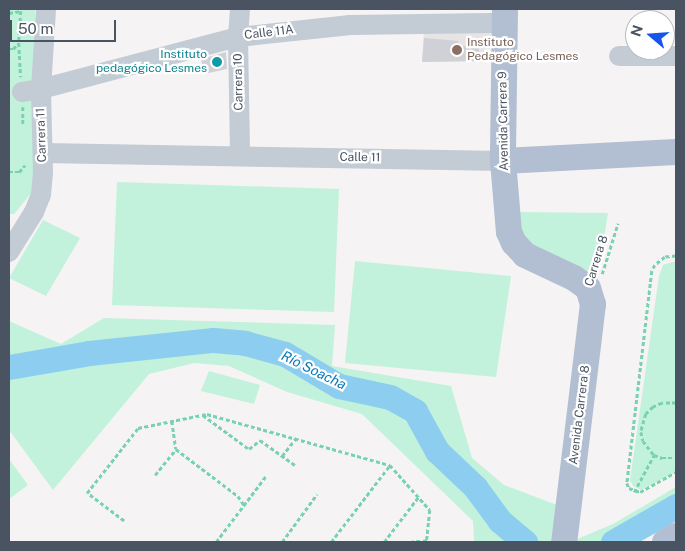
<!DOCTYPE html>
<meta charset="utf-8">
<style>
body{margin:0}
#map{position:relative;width:685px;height:551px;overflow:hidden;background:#f5f3f3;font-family:"Public Sans",sans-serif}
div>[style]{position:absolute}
.education>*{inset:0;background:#e6e4e5}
.green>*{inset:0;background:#c2f2db}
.river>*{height:25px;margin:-12.5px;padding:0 12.5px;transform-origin:12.5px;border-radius:12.5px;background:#8dcef0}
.building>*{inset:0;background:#cfd1d7}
.path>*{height:2.5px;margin-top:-1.25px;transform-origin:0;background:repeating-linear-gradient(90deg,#78d2b2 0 4px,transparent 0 6.5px)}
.minor>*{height:20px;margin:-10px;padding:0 10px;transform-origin:10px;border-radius:10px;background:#c3cbd4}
.major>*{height:26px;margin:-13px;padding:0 13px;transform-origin:13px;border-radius:13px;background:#b2bed1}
.dots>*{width:14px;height:14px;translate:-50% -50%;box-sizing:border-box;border:2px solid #fff;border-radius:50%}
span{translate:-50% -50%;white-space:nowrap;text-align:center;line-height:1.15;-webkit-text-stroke:4.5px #fff;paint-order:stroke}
.street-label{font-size:12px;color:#495361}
.education-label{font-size:12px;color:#785e54}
.left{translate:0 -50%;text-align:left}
.culture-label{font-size:12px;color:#0d838f}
.right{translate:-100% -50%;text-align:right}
.water-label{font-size:14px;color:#0779b6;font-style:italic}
.frame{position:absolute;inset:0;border:10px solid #495361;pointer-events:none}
.north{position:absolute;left:625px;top:10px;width:50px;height:50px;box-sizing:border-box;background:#fff;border:1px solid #b6bac0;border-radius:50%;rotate:288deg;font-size:14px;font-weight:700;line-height:20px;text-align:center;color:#495361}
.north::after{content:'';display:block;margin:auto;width:18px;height:22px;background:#1555ec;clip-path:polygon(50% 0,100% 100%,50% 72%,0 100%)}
.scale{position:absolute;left:10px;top:20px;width:106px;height:22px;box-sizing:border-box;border:2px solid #495361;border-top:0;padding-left:6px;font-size:15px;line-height:18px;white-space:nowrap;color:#495361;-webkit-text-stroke:4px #fff;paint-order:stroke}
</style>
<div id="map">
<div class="education">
<i style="clip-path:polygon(424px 30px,488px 31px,491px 34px,490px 61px,422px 62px)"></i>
</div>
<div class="green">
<i style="clip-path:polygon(9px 9px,35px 9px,37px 186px,14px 214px,9px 214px)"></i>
<i style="clip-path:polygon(117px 182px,339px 189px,334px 312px,112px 305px)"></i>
<i style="clip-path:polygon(519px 212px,608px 213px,597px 281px,522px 239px)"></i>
<i style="clip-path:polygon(43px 220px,80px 238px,46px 296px,9px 278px)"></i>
<i style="clip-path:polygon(355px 261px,511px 276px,496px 377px,345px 363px)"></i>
<i style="clip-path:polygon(676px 261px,676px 472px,641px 490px,633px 486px,630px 480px,659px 276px,663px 265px)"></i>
<i style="clip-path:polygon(104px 318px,335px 325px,332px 366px,451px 386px,472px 458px,504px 485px,557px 505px,552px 542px,474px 542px,473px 521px,362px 414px,287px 392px,229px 366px,194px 363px,149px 374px,53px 490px,9px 430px,9px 321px,61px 344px)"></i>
<i style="clip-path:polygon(209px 371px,260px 385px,254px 404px,201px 391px)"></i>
<i style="clip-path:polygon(9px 459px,28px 485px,9px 499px)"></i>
<i style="clip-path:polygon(676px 487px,676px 519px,635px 542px,575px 542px,575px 540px,613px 524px)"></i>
</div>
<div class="river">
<i style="left:9px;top:367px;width:81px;rotate:-9.9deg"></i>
<i style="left:89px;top:353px;width:125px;rotate:-6deg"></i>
<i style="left:213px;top:340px;width:32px;rotate:5deg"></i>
<i style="left:245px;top:343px;width:41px;rotate:15.4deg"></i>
<i style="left:285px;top:354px;width:63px;rotate:30.7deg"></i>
<i style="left:339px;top:386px;width:52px;rotate:12.2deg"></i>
<i style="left:390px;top:397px;width:29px;rotate:29deg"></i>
<i style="left:415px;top:411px;width:46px;rotate:61.2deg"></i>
<i style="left:437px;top:451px;width:52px;rotate:43.5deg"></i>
<i style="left:475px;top:487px;width:42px;rotate:53.7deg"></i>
<i style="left:500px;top:521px;width:33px;rotate:40deg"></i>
<i style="left:613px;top:542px;width:73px;rotate:-29.7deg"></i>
</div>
<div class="building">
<i style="clip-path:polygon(424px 38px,458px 41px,459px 46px,479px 46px,479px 61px,422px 62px)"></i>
<i style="clip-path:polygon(226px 52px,227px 69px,204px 74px,201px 59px)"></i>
</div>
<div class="path">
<i style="left:9px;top:13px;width:12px;rotate:-9deg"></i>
<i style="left:21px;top:11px;width:32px;rotate:94deg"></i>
<i style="left:19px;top:43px;width:34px;rotate:87deg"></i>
<i style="left:9px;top:49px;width:4px"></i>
<i style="left:13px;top:49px;width:8px;rotate:-45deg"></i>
<i style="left:23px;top:107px;width:17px;rotate:90deg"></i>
<i style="left:9px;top:172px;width:10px"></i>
<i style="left:19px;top:172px;width:9px;rotate:-49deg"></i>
<i style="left:676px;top:256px;width:11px;rotate:175deg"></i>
<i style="left:665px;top:257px;width:13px;rotate:141deg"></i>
<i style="left:655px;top:265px;width:7px;rotate:117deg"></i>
<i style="left:652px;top:271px;width:213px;rotate:96.7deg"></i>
<i style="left:627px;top:483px;width:5px;rotate:68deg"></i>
<i style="left:629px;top:488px;width:12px;rotate:20deg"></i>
<i style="left:640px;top:492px;width:41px;rotate:-29.1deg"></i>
<i style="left:602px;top:274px;width:53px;rotate:-72.6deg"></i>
<i style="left:676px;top:403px;width:14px;rotate:180deg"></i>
<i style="left:662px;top:403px;width:10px;rotate:156deg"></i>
<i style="left:653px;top:407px;width:10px;rotate:135deg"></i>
<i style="left:646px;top:414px;width:19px;rotate:106deg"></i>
<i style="left:641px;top:432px;width:9px;rotate:77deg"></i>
<i style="left:643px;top:441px;width:18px;rotate:52deg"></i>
<i style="left:654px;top:455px;width:9px;rotate:21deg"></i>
<i style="left:662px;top:458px;width:14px"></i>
<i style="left:203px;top:415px;width:57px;rotate:36.5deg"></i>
<i style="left:249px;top:449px;width:14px;rotate:-39deg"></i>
<i style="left:260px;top:440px;width:43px;rotate:35.5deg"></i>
<i style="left:172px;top:421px;width:28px;rotate:82deg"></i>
<i style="left:176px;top:449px;width:78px;rotate:37.2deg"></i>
<i style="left:238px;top:496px;width:11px;rotate:56deg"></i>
<i style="left:282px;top:456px;width:23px;rotate:-52deg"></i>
<i style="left:155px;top:475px;width:33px;rotate:-51deg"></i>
<i style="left:634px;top:492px;width:42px;rotate:-61.6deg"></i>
<i style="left:124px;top:521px;width:46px;rotate:-142.9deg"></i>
<i style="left:87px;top:493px;width:83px;rotate:-51.9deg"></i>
<i style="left:138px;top:428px;width:70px;rotate:-11.5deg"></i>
<i style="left:207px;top:414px;width:190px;rotate:15.6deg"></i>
<i style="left:390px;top:465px;width:60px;rotate:48.4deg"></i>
<i style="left:430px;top:510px;width:31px;rotate:96deg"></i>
<i style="left:427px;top:541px;width:15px;rotate:176deg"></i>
<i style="left:216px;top:542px;width:83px;rotate:-52.9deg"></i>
<i style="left:282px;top:542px;width:59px;rotate:-53.9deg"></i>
<i style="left:331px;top:542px;width:97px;rotate:-52.5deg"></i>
<i style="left:384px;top:542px;width:58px;rotate:-52.7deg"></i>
</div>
<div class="minor">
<i style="left:240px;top:9px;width:28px;rotate:94deg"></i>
<i style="left:238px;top:37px;width:119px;rotate:89deg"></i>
<i style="left:619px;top:56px;width:57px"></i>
<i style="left:22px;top:92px;width:19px;rotate:-9deg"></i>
<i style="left:41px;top:89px;width:204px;rotate:-14.8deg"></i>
<i style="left:238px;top:37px;width:113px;rotate:-6.1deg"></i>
<i style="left:350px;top:25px;width:142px;rotate:-0.8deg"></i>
<i style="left:492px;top:23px;width:11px;rotate:15deg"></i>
<i style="left:43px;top:153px;width:460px;rotate:1deg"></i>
<i style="left:9px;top:252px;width:47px;rotate:-58deg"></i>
<i style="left:34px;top:212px;width:18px;rotate:-68deg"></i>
<i style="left:41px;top:195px;width:22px;rotate:-85deg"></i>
<i style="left:43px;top:173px;width:84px;rotate:-91.4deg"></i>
<i style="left:41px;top:89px;width:80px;rotate:-86.4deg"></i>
</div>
<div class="major">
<i style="left:505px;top:9px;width:152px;rotate:90.8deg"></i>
<i style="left:503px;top:161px;width:71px;rotate:85.2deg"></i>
<i style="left:509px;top:232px;width:12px;rotate:66deg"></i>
<i style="left:514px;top:243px;width:16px;rotate:47deg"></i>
<i style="left:525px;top:255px;width:54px;rotate:25.1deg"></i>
<i style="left:574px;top:278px;width:17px;rotate:36deg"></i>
<i style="left:588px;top:288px;width:17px;rotate:73deg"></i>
<i style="left:593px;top:304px;width:240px;rotate:96.9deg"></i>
<i style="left:503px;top:161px;width:173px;rotate:-3deg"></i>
<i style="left:665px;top:542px;width:13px;rotate:-29deg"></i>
</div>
<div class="dots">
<i style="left:457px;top:50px;background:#8d6e63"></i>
<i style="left:217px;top:62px;background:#0f9aa8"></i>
</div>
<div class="street-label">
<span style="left:269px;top:33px;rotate:-7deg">Calle 11A</span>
<span style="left:239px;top:82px;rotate:-91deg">Carrera 10</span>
<span style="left:504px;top:121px;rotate:-91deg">Avenida Carrera 9</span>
<span style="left:42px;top:135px;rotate:-92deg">Carrera 11</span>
<span style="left:360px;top:158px;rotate:1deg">Calle 11</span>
<span style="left:597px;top:261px;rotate:-73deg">Carrera 8</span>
<span style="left:580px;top:415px;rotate:-83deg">Avenida Carrera 8</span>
</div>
<div class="education-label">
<span class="left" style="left:467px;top:50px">Instituto<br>Pedagógico Lesmes</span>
</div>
<div class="culture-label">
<span class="right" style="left:207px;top:62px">Instituto<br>pedagógico Lesmes</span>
</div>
<div class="water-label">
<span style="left:314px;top:370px;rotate:26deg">Río Soacha</span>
</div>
<div class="frame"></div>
<div class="north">N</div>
<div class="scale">50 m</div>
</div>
